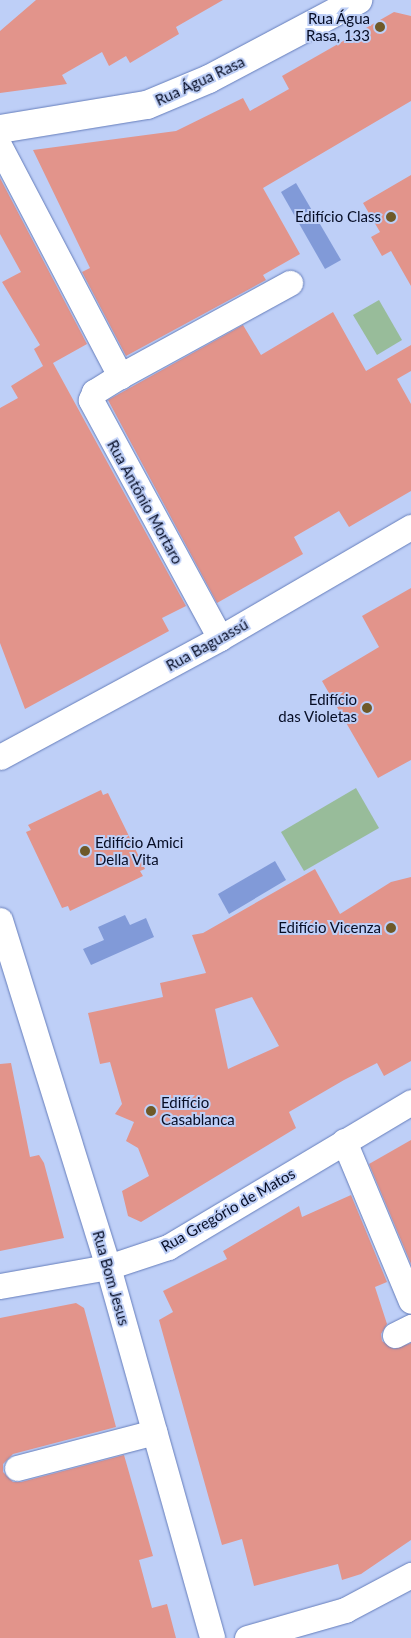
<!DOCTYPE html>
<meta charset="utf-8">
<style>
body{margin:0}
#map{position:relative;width:411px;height:1638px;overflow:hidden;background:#becff7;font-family:Lato,sans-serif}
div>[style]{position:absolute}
.green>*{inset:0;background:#98bc9a}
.water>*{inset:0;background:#819ad8}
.building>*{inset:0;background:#e2948b}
.roads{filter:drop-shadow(0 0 1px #657dbb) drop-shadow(0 0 1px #657dbb)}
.minor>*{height:25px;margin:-12.5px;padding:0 12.5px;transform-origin:12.5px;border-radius:12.5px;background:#fff}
.tertiary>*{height:28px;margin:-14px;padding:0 14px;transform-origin:14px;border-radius:14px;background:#fff}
.dots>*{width:14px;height:14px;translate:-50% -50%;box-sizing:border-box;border:2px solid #becff7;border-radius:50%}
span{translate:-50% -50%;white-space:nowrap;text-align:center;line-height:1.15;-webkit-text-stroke:4px #becff7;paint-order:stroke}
.poi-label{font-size:15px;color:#060d25}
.right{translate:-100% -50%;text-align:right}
.left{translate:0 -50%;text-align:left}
.street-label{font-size:15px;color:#060d25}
</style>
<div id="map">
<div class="green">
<i style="clip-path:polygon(379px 300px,402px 340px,377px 355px,353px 315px)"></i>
<i style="clip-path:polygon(356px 788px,379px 828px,304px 871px,281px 832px)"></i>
</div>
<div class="water">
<i style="clip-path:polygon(296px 183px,341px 260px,325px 269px,281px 192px)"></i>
<i style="clip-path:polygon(275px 861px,286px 880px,229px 914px,218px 894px)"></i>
<i style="clip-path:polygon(125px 915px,130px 925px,146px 918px,154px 937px,91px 965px,83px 949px,104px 940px,98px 927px)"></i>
</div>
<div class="building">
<i style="clip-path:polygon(36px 0,223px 0,176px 27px,179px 34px,130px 63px,126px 56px,109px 66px,102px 52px,62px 75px,67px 84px,0 93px,0 31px)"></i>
<i style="clip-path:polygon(394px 12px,411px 16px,411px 101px,263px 188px,300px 254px,263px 275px,266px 280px,126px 356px,82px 272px,90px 268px,33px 150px,176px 131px,243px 98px,250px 111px,289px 89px,282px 76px)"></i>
<i style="clip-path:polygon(411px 175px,411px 286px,391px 251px,382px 256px,371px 237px,380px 232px,363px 203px)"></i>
<i style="clip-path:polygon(0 178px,87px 344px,53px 363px,186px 606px,162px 618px,169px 631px,25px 709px,0 643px,0 408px,18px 398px,11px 386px,43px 366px,34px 349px,40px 345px,2px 282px,21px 272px,0 234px)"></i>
<i style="clip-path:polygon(333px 312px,366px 371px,411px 345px,411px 371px,397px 379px,411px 404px,411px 491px,349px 527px,339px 511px,294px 537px,303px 554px,217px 603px,108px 400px,243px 325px,261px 355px)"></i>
<i style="clip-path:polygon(411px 588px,411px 760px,378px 778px,322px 681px,379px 647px,362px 616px)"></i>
<i style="clip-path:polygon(101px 790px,103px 795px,108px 793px,145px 869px,140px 871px,143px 876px,70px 911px,68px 906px,62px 908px,26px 832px,31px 830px,28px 825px)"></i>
<i style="clip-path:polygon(evenodd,315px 869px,340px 914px,391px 882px,411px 877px,411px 1061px,384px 1076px,377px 1063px,344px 1080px,289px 1112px,296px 1128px,141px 1222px,128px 1216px,122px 1191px,149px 1176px,138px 1148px,126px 1141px,134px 1122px,115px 1114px,122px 1104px,110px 1062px,100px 1064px,88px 1013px,163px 997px,160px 983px,206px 973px,192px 935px,203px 933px,315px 869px,252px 997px,279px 1046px,228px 1069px,215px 1009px,252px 997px)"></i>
<i style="clip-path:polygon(11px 1063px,30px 1157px,39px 1155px,44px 1163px,64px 1238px,0 1251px,0 1064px)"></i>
<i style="clip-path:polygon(411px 1140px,411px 1264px,369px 1164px)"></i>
<i style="clip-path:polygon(351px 1195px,387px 1282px,375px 1287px,387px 1324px,381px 1334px,382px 1341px,394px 1349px,411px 1343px,411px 1540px,361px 1574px,342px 1580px,338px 1564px,254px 1586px,242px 1539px,222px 1545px,159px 1320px,173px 1312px,163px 1291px,227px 1259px,223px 1251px,299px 1206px,302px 1217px)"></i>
<i style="clip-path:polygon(76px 1303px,84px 1308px,116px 1427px,13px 1454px,3px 1464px,3px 1472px,13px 1482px,21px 1482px,124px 1455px,153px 1556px,139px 1560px,152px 1608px,167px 1604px,176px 1638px,0 1638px,0 1318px)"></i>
</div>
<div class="roads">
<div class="minor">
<i style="left:0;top:147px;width:259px;rotate:62.3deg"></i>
<i style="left:220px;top:638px;width:271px;rotate:-118.5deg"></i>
<i style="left:91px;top:400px;width:9px;rotate:-69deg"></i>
<i style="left:94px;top:392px;width:31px;rotate:-32deg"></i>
<i style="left:120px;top:376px;width:194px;rotate:-28.7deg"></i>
<i style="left:0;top:757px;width:250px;rotate:-28.4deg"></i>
<i style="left:220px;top:638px;width:221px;rotate:-30.2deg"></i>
<i style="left:0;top:920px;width:363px;rotate:72.7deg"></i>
<i style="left:108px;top:1267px;width:385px;rotate:74.3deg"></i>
<i style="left:344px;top:1141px;width:173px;rotate:67.3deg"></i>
<i style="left:0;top:1286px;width:110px;rotate:-10deg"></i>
<i style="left:108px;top:1267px;width:63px;rotate:-18.4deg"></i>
<i style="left:168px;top:1247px;width:283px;rotate:-30.8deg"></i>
<i style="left:395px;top:1335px;width:18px;rotate:-27deg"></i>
<i style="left:17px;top:1468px;width:142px;rotate:-14.7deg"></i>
<i style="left:247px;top:1638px;width:102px;rotate:-15.9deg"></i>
<i style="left:345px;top:1610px;width:75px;rotate:-27.9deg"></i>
</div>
<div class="tertiary">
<i style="left:0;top:129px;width:149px;rotate:-9.3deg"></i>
<i style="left:147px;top:105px;width:67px;rotate:-22.8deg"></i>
<i style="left:209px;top:79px;width:169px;rotate:-27.9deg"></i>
</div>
</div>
<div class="dots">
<i style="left:380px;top:27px;background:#6e5928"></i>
<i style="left:391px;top:217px;background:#6e5928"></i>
<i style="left:367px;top:708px;background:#6e5928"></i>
<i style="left:85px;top:851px;background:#6e5928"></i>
<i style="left:391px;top:928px;background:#6e5928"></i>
<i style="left:151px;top:1111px;background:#6e5928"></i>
</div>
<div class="poi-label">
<span class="right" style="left:370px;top:27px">Rua Água<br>Rasa, 133</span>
<span class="right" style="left:381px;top:217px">Edifício Class</span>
<span class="right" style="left:357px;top:708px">Edifício<br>das Violetas</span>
<span class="left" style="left:95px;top:851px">Edifício Amici<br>Della Vita</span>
<span class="right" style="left:381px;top:928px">Edifício Vicenza</span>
<span class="left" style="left:161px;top:1111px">Edifício<br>Casablanca</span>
</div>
<div class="street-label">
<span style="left:200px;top:81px;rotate:-25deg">Rua Água Rasa</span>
<span style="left:145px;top:502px;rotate:61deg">Rua Antônio Mortaro</span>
<span style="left:207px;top:645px;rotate:-29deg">Rua Baguassú</span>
<span style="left:228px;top:1210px;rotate:-30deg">Rua Gregório de Matos</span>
<span style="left:111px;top:1278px;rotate:74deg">Rua Bom Jesus</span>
</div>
</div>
